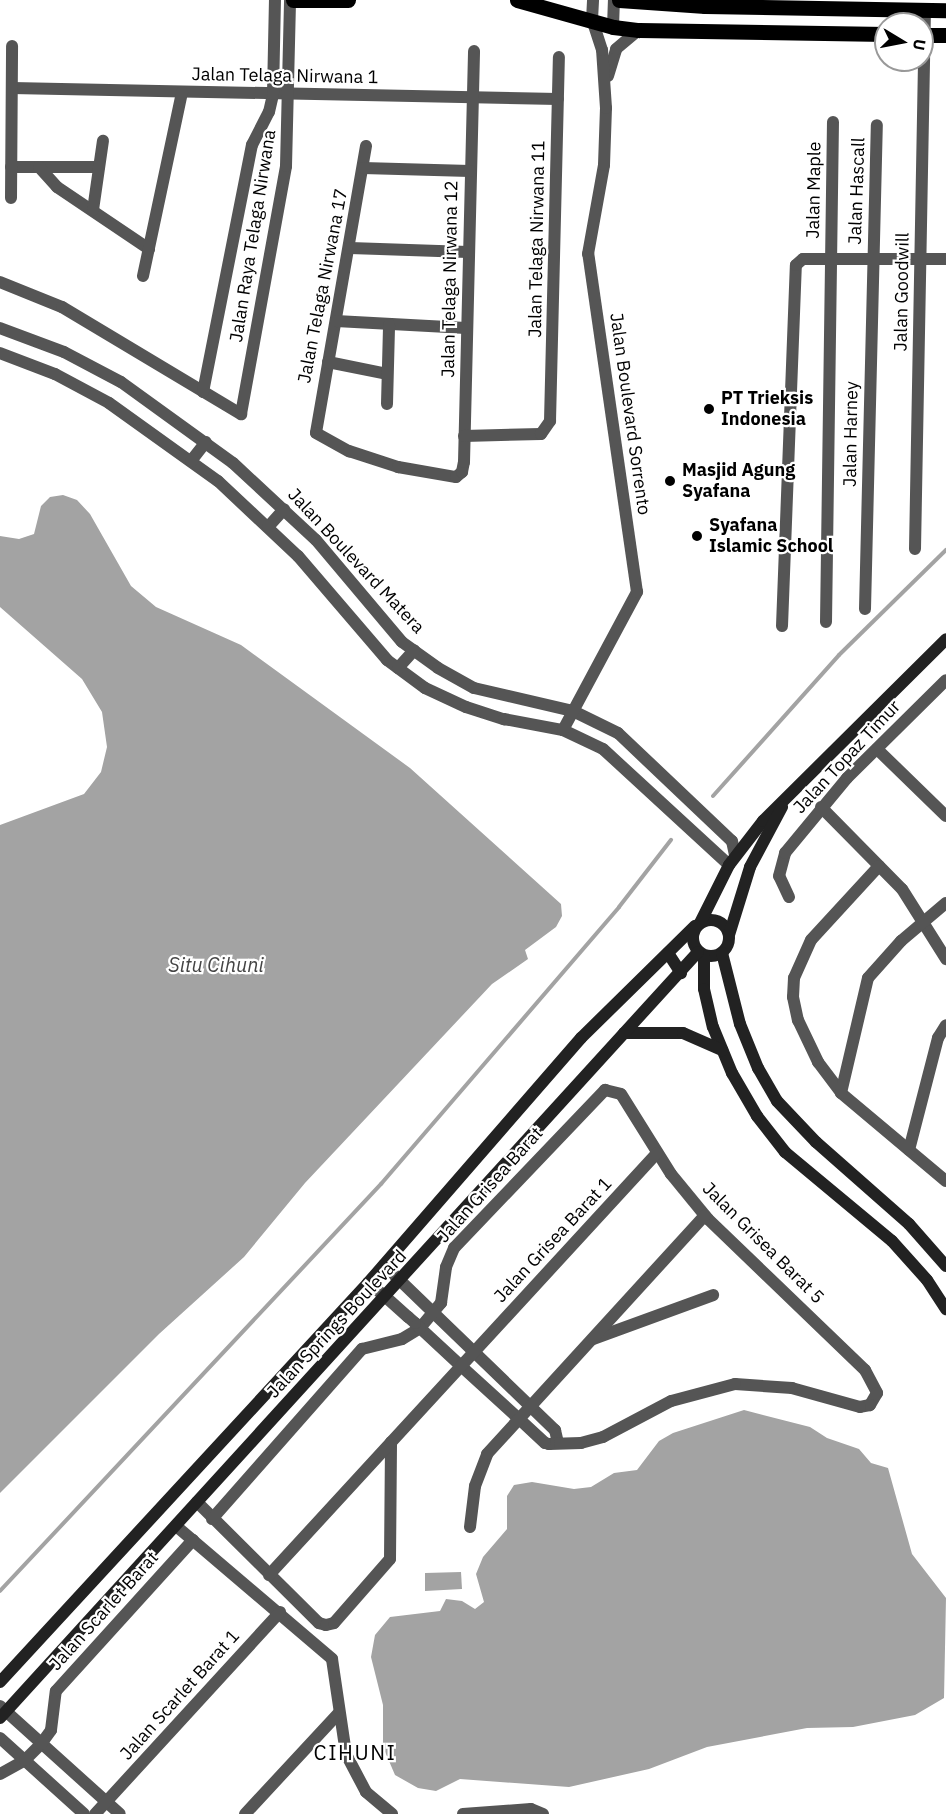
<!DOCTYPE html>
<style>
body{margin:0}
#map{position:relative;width:946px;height:1814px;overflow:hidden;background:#fff;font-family:"IBM Plex Sans",sans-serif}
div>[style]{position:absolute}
.water>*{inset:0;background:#a3a3a3}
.stream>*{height:4px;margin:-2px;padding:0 2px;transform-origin:2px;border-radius:2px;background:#a3a3a3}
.street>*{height:12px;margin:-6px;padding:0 6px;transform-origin:6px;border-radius:6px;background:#555}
.secondary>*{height:12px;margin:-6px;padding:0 6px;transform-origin:6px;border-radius:6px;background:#222}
.secondary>.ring{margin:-6px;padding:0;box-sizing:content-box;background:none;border:12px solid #222;border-radius:50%}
.primary>*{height:15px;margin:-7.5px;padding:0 7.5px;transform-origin:7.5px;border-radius:7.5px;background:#000}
.dots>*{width:16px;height:16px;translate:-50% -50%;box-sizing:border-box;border:3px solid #fff;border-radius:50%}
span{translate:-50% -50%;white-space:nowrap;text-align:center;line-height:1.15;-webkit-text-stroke:4.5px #fff;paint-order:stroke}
.street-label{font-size:18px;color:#000}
.poi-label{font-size:18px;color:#000;font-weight:700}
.left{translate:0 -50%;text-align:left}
.water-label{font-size:20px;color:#444;font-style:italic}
.quarter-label{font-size:21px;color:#000;letter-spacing:1.5px}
.north{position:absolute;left:874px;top:12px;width:60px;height:60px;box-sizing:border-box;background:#fff;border:2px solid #999;border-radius:50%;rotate:100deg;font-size:16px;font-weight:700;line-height:24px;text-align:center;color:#000}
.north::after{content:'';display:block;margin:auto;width:21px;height:27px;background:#000;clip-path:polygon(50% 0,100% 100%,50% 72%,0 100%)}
</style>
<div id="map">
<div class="water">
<i style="clip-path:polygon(63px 495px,77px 500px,90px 514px,131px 586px,156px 607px,241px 645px,410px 768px,561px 904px,562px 916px,556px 927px,525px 950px,528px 959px,492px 984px,305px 1183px,244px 1257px,159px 1334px,0 1493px,0 825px,84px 794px,101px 772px,107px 747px,102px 712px,82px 679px,0 607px,0 536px,19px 539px,34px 534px,41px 506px,50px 497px)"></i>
<i style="clip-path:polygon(744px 1410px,810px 1427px,827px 1438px,859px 1449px,871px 1463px,888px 1468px,912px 1554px,946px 1598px,944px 1698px,915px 1715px,853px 1727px,807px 1728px,707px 1747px,649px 1769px,569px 1787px,460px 1779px,436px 1791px,418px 1788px,395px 1775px,383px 1747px,383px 1705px,371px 1657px,375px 1635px,390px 1617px,440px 1611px,446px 1599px,462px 1601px,475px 1609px,484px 1602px,476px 1574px,483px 1557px,507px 1529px,507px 1496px,514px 1485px,532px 1482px,574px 1489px,591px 1487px,614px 1473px,637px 1470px,659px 1441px,673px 1433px)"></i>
<i style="clip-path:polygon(461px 1572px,462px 1589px,425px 1591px,425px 1573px)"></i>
</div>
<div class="stream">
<i style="left:713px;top:796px;width:189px;rotate:-48.2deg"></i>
<i style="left:839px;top:655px;width:150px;rotate:-44.5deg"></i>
<i style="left:0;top:1591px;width:558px;rotate:-46.89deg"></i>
<i style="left:381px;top:1184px;width:365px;rotate:-49.3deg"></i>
<i style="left:619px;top:907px;width:85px;rotate:-52.2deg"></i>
</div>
<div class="street">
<i style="left:613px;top:27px;width:27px;rotate:-88deg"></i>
<i style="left:608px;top:76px;width:28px;rotate:-73deg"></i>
<i style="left:616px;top:49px;width:30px;rotate:-40deg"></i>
<i style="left:12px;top:88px;width:546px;rotate:1.15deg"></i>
<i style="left:366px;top:146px;width:291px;rotate:99.9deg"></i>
<i style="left:316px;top:433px;width:38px;rotate:29deg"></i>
<i style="left:349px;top:451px;width:52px;rotate:18.1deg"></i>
<i style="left:398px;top:467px;width:59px;rotate:9.8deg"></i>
<i style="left:456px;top:477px;width:8px;rotate:-40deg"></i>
<i style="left:462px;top:472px;width:10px;rotate:-79deg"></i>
<i style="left:464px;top:462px;width:411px;rotate:-88.6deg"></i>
<i style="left:11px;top:167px;width:88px"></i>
<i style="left:39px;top:167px;width:27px;rotate:48deg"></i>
<i style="left:57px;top:187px;width:111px;rotate:34deg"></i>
<i style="left:363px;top:168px;width:107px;rotate:1.6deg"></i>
<i style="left:11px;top:198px;width:152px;rotate:-89.6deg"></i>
<i style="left:93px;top:210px;width:70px;rotate:-81.8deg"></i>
<i style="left:350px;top:248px;width:118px;rotate:1.9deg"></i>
<i style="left:143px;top:276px;width:188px;rotate:-78deg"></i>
<i style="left:0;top:282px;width:67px;rotate:22deg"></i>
<i style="left:62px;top:307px;width:209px;rotate:30.9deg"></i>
<i style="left:241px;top:414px;width:252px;rotate:-79.7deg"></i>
<i style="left:286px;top:166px;width:166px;rotate:-88.6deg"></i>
<i style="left:336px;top:321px;width:130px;rotate:3.1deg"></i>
<i style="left:0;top:328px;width:68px;rotate:20.6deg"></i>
<i style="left:64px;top:352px;width:64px;rotate:27.8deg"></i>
<i style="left:121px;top:382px;width:138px;rotate:35.9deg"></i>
<i style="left:233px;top:463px;width:113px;rotate:42.9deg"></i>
<i style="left:316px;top:540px;width:133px;rotate:49.9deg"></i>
<i style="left:402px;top:642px;width:44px;rotate:35.8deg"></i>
<i style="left:438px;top:668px;width:41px;rotate:29.1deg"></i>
<i style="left:474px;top:688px;width:102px;rotate:13.1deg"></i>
<i style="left:573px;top:711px;width:50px;rotate:26.1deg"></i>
<i style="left:618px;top:733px;width:157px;rotate:43.5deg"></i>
<i style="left:732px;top:841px;width:14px;rotate:78deg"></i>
<i style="left:0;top:353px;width:59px;rotate:20.9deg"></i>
<i style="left:55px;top:374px;width:61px;rotate:28.2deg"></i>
<i style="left:109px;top:403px;width:134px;rotate:35.6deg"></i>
<i style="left:218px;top:481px;width:110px;rotate:43.2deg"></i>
<i style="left:298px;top:556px;width:137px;rotate:49.4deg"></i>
<i style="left:387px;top:660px;width:47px;rotate:36.4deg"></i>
<i style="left:425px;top:688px;width:45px;rotate:24.9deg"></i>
<i style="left:466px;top:707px;width:40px;rotate:18deg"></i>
<i style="left:504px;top:719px;width:60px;rotate:10.6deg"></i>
<i style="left:563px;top:730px;width:44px;rotate:25.4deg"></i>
<i style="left:603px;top:749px;width:171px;rotate:42.6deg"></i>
<i style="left:328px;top:362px;width:60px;rotate:11.5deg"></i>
<i style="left:203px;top:392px;width:252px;rotate:-78.8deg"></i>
<i style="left:252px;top:145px;width:37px;rotate:-63deg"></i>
<i style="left:269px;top:112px;width:18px;rotate:-77deg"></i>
<i style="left:273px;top:94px;width:94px;rotate:-88.8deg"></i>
<i style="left:387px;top:404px;width:79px;rotate:-88.5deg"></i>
<i style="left:464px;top:436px;width:77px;rotate:-1.5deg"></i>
<i style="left:541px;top:434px;width:16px;rotate:-55deg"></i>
<i style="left:550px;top:421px;width:364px;rotate:-88.6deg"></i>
<i style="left:191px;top:461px;width:24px;rotate:-52deg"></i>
<i style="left:268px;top:527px;width:24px;rotate:-48deg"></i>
<i style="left:915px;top:549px;width:539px;rotate:-88.94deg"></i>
<i style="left:865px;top:609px;width:484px;rotate:-88.6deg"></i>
<i style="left:826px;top:622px;width:500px;rotate:-89.2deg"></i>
<i style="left:782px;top:626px;width:361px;rotate:-87.8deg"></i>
<i style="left:796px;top:265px;width:9px;rotate:-41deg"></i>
<i style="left:803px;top:259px;width:143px"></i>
<i style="left:398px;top:668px;width:24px;rotate:-48deg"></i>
<i style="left:563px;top:730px;width:157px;rotate:-61.8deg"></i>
<i style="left:637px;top:592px;width:342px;rotate:-98.2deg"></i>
<i style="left:588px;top:254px;width:90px;rotate:-79.8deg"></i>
<i style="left:604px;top:165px;width:57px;rotate:-88deg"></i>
<i style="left:606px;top:108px;width:58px;rotate:-93.9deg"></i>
<i style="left:602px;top:50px;width:32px;rotate:-108deg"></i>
<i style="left:592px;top:20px;width:20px;rotate:-87deg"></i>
<i style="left:877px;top:749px;width:96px;rotate:44.2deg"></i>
<i style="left:821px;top:807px;width:115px;rotate:45.4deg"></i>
<i style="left:902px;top:889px;width:83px;rotate:57.8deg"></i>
<i style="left:879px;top:866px;width:100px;rotate:132.6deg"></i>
<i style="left:811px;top:940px;width:42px;rotate:114.1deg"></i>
<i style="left:794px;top:978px;width:19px;rotate:93deg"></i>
<i style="left:793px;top:997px;width:24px;rotate:78deg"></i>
<i style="left:798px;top:1020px;width:47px;rotate:64.5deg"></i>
<i style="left:818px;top:1062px;width:39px;rotate:53deg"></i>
<i style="left:841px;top:1093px;width:137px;rotate:40deg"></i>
<i style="left:789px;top:897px;width:23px;rotate:-115deg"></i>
<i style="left:779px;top:876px;width:24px;rotate:-75deg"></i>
<i style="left:785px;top:853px;width:97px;rotate:-50.4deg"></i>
<i style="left:847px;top:778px;width:139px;rotate:-44.7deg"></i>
<i style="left:841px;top:1093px;width:118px;rotate:-76.8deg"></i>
<i style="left:868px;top:978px;width:50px;rotate:-48.3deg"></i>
<i style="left:901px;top:941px;width:59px;rotate:-40.2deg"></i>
<i style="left:909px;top:1150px;width:116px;rotate:-75.5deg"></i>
<i style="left:938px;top:1038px;width:15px;rotate:-58deg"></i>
<i style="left:384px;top:1265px;width:238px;rotate:44deg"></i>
<i style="left:555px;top:1430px;width:13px;rotate:77deg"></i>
<i style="left:593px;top:1339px;width:128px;rotate:-20.1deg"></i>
<i style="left:197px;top:1502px;width:172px;rotate:44.8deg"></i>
<i style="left:319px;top:1623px;width:7px;rotate:16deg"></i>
<i style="left:326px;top:1625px;width:8px;rotate:-14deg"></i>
<i style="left:334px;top:1623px;width:85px;rotate:-48.8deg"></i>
<i style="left:390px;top:1559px;width:117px;rotate:-89.5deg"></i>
<i style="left:212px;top:1519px;width:227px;rotate:-48.6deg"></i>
<i style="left:362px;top:1349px;width:41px;rotate:-14deg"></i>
<i style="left:402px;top:1339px;width:21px;rotate:-31deg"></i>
<i style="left:420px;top:1328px;width:33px;rotate:-50deg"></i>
<i style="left:441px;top:1303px;width:36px;rotate:-82deg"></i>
<i style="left:446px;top:1267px;width:21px;rotate:-67deg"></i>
<i style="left:454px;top:1248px;width:219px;rotate:-46.3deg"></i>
<i style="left:605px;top:1090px;width:16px;rotate:14deg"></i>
<i style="left:621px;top:1094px;width:94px;rotate:58deg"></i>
<i style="left:671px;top:1174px;width:58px;rotate:50.6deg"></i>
<i style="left:708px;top:1219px;width:218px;rotate:43.9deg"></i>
<i style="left:865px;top:1370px;width:26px;rotate:62deg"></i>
<i style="left:877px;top:1393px;width:14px;rotate:120deg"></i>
<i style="left:870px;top:1405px;width:10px;rotate:169deg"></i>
<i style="left:860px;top:1407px;width:71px;rotate:-164.4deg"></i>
<i style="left:792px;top:1388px;width:57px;rotate:-176deg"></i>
<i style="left:735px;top:1384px;width:66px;rotate:165.1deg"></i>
<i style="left:671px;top:1401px;width:77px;rotate:152.1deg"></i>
<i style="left:603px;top:1437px;width:23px;rotate:165deg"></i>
<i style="left:581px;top:1443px;width:32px;rotate:178deg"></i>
<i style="left:549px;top:1444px;width:4px;rotate:-166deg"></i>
<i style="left:545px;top:1443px;width:37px;rotate:-137deg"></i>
<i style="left:518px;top:1418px;width:77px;rotate:-137.6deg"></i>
<i style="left:461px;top:1366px;width:56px;rotate:-137.2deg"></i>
<i style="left:420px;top:1328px;width:7px;rotate:-135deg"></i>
<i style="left:415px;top:1323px;width:9px;rotate:-139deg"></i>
<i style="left:408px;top:1317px;width:30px;rotate:-138deg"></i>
<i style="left:386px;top:1297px;width:23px;rotate:-142deg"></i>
<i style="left:176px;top:1526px;width:205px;rotate:40.4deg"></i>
<i style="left:332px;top:1659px;width:96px;rotate:81.6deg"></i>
<i style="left:346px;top:1754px;width:43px;rotate:62.2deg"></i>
<i style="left:366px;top:1792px;width:34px;rotate:40deg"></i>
<i style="left:470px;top:1527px;width:41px;rotate:-83deg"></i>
<i style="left:475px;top:1486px;width:34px;rotate:-69deg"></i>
<i style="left:487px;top:1454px;width:323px;rotate:-47.6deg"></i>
<i style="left:269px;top:1575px;width:573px;rotate:-47.4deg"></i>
<i style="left:0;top:1706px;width:161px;rotate:42deg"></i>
<i style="left:0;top:1738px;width:113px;rotate:42.1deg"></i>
<i style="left:0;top:1774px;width:29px;rotate:-29deg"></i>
<i style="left:25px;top:1760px;width:23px;rotate:-45deg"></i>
<i style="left:41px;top:1744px;width:17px;rotate:-54deg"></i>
<i style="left:51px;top:1730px;width:39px;rotate:-83deg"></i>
<i style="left:56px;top:1691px;width:204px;rotate:-47.8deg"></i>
<i style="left:95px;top:1814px;width:274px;rotate:-47.5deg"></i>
<i style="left:245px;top:1814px;width:138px;rotate:-47.1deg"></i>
<i style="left:463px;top:1814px;width:68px;rotate:-4.2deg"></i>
<i style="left:531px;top:1809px;width:13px;rotate:23deg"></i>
</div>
<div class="secondary">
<i class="ring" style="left:693px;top:920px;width:24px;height:24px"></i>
<i style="left:700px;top:923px;width:65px;rotate:-63.4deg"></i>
<i style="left:729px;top:865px;width:56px;rotate:-52.3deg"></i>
<i style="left:763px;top:821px;width:258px;rotate:-44.8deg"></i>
<i style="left:729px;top:935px;width:71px;rotate:-72.8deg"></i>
<i style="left:750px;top:867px;width:68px;rotate:-61.9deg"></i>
<i style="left:668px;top:953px;width:24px;rotate:57deg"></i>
<i style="left:722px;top:953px;width:73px;rotate:75.8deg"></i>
<i style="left:740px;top:1024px;width:48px;rotate:67.8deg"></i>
<i style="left:758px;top:1068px;width:38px;rotate:60deg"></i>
<i style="left:777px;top:1101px;width:57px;rotate:46.4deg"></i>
<i style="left:816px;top:1142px;width:124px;rotate:41.4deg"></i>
<i style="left:909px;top:1224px;width:56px;rotate:48.6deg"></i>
<i style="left:704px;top:956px;width:33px;rotate:90deg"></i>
<i style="left:704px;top:989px;width:39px;rotate:77deg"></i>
<i style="left:713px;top:1027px;width:50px;rotate:67.6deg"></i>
<i style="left:732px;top:1073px;width:50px;rotate:59.8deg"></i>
<i style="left:757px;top:1116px;width:46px;rotate:52.1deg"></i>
<i style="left:785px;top:1152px;width:139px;rotate:39.8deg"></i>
<i style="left:892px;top:1241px;width:52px;rotate:48.1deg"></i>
<i style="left:927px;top:1280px;width:35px;rotate:57deg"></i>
<i style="left:624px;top:1033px;width:59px"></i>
<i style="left:683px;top:1033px;width:43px;rotate:23.6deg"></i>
<i style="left:0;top:1682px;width:543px;rotate:-47.31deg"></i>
<i style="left:368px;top:1283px;width:325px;rotate:-49deg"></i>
<i style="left:581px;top:1038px;width:160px;rotate:-44.5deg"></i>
<i style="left:0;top:1718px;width:1036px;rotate:-47.66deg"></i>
</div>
<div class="primary">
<i style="left:293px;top:0;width:55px"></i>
<i style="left:517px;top:0;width:100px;rotate:15.7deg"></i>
<i style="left:613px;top:27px;width:26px;rotate:7deg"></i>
<i style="left:639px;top:30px;width:247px;rotate:0.9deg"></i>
<i style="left:619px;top:0;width:86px;rotate:4deg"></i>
<i style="left:705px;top:6px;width:241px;rotate:1deg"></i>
<i style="left:922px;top:35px;width:24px"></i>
</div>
<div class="dots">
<i style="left:709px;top:409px;background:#000"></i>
<i style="left:670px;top:481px;background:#000"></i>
<i style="left:697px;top:536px;background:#000"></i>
</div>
<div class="street-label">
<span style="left:285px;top:76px;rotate:1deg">Jalan Telaga Nirwana 1</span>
<span style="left:814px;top:190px;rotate:-89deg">Jalan Maple</span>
<span style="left:857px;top:191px;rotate:-88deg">Jalan Hascall</span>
<span style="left:253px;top:236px;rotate:-81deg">Jalan Raya Telaga Nirwana</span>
<span style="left:537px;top:239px;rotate:-89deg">Jalan Telaga Nirwana 11</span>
<span style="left:450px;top:279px;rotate:-89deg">Jalan Telaga Nirwana 12</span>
<span style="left:323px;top:286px;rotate:-79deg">Jalan Telaga Nirwana 17</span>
<span style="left:902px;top:292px;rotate:-89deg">Jalan Goodwill</span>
<span style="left:630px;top:414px;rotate:82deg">Jalan Boulevard Sorrento</span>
<span style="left:851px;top:434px;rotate:-89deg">Jalan Harney</span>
<span style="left:356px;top:561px;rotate:47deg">Jalan Boulevard Matera</span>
<span style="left:847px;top:757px;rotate:-47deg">Jalan Topaz Timur</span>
<span style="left:490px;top:1185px;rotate:-48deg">Jalan Grisea Barat</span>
<span style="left:553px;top:1240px;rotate:-47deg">Jalan Grisea Barat 1</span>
<span style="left:763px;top:1243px;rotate:45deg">Jalan Grisea Barat 5</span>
<span style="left:337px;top:1324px;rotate:-47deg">Jalan Springs Boulevard</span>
<span style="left:104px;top:1611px;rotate:-48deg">Jalan Scarlet Barat</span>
<span style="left:180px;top:1695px;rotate:-48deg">Jalan Scarlet Barat 1</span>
</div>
<div class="poi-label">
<span class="left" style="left:721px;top:409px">PT Trieksis<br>Indonesia</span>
<span class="left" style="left:682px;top:481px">Masjid Agung<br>Syafana</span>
<span class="left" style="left:709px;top:536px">Syafana<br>Islamic School</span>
</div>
<div class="water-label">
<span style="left:216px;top:964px">Situ Cihuni</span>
</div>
<div class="quarter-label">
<span style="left:355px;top:1752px">CIHUNI</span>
</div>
<div class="north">U</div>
</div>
